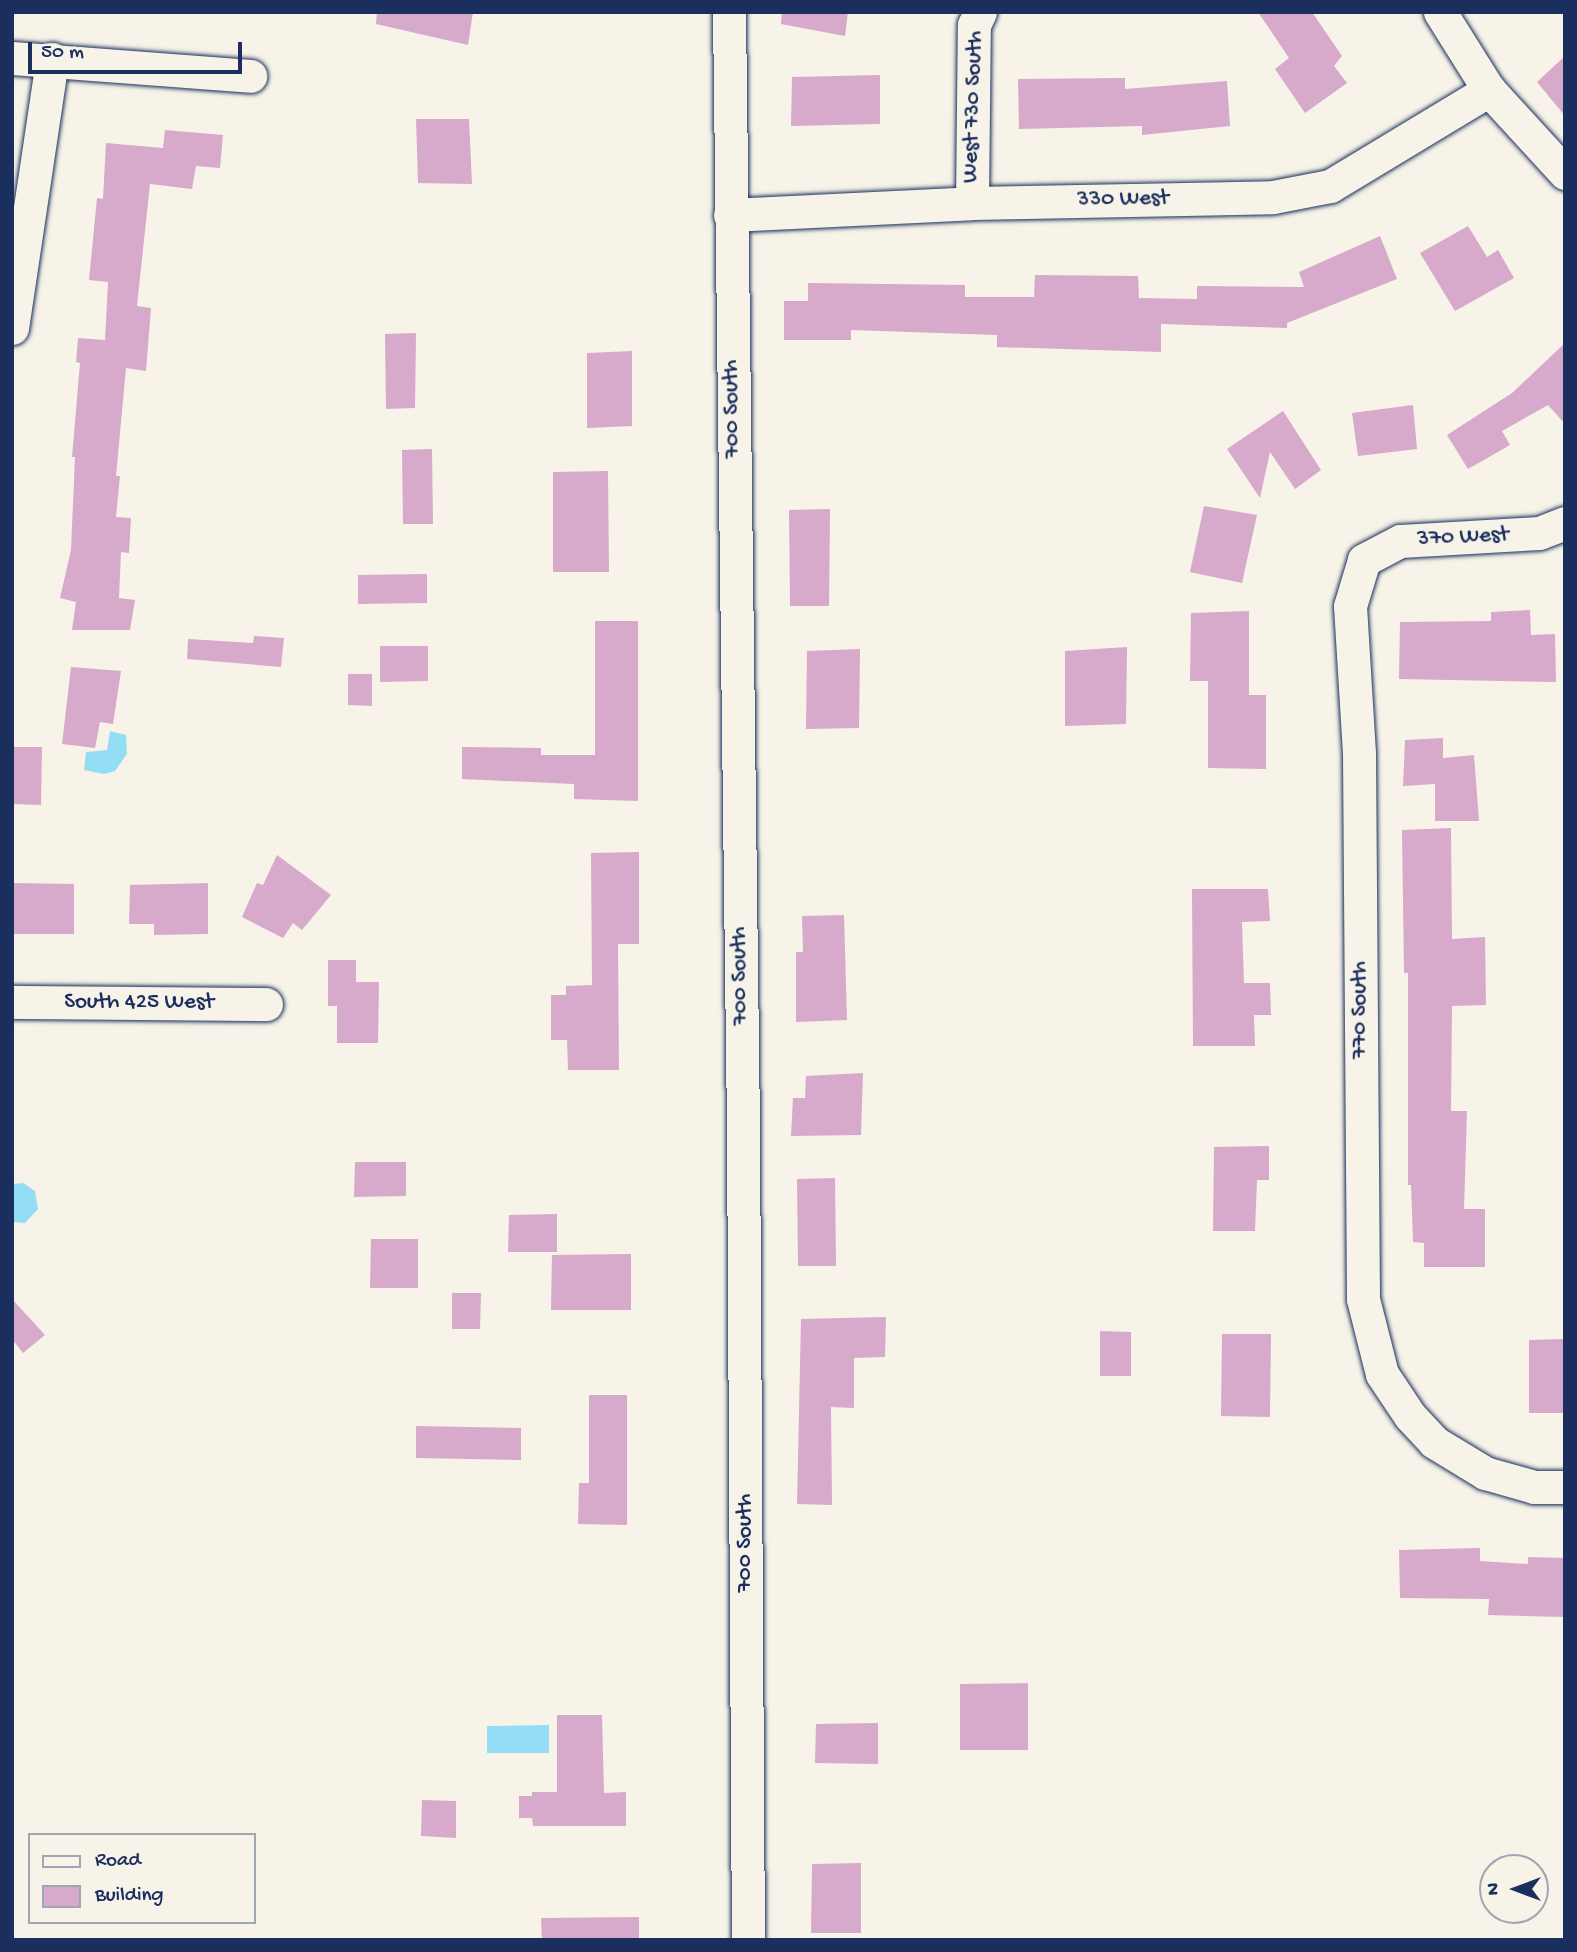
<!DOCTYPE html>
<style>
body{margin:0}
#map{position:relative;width:1577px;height:1952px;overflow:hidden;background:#f7f3e8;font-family:"Gochi Hand",sans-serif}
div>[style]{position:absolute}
.water>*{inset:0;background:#93def4}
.building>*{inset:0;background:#d7a9cb}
.roads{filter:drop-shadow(0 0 2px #1b2f5e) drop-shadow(0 0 2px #1b2f5e)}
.minor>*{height:33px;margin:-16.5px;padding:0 16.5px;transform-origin:16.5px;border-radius:16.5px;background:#f7f3e8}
span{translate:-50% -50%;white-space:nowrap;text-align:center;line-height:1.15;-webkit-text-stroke:5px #f7f3e8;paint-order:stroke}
.street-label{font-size:23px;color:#1b2f5e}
.frame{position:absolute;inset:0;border:14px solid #1b2f5e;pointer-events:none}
.legend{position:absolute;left:28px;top:1833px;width:228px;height:91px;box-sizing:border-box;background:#f7f3e8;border:2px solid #9fa5b1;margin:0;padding:9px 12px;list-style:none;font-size:21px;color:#1b2f5e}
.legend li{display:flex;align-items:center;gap:14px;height:35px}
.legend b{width:35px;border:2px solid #9fa5b1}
.north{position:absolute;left:1479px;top:1854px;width:70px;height:70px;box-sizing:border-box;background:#f7f3e8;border:2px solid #9fa5b1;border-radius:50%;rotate:270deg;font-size:19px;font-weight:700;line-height:28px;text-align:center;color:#1b2f5e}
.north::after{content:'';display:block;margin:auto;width:24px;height:32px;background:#1b2f5e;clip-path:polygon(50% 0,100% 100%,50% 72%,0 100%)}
.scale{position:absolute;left:28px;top:42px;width:214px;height:32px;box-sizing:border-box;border:4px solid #1b2f5e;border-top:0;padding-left:9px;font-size:21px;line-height:24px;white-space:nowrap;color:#1b2f5e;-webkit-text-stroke:5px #f7f3e8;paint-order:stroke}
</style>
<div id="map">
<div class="water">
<i style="clip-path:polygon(110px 731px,126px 735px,127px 754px,115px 771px,104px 774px,84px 770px,86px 752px,107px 750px)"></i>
<i style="clip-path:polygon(23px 1183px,35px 1191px,38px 1209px,25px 1223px,12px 1222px,12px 1184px)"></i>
<i style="clip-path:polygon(549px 1725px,549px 1753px,487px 1753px,487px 1726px)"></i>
</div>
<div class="building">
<i style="clip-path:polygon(377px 12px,473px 12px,468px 45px,376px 24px)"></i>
<i style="clip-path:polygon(782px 12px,848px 12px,845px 36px,781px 24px)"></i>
<i style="clip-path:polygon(1258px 12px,1312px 12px,1342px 56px,1334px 66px,1347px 83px,1305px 113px,1275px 69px,1289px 58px)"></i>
<i style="clip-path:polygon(1565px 56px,1565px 116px,1537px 82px)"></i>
<i style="clip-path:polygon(880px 75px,880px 124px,791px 126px,792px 77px)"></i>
<i style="clip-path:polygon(1125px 78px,1125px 89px,1227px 81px,1230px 126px,1142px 135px,1142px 126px,1019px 129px,1018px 79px)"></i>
<i style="clip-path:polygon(416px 119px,469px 119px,472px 184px,418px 183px)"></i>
<i style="clip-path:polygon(165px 130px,223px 135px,220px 168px,196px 166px,192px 189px,150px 184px,137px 306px,151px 308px,146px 371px,126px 368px,116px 476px,120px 476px,116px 517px,131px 518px,129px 553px,121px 552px,119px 598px,135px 600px,130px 630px,72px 630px,76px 602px,60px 598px,71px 550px,75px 457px,72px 457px,80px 363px,76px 362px,78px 338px,105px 340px,108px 282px,89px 280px,97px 198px,103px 199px,106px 143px,163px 148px)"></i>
<i style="clip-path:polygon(1468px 226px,1487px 257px,1498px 250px,1514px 278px,1455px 311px,1420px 253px)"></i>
<i style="clip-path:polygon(1380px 236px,1397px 279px,1287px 323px,1287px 328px,1161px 324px,1161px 352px,997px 347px,997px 335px,851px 330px,851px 340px,784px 340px,784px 301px,808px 301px,808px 283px,965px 285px,965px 297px,1034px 297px,1035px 275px,1138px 276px,1139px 298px,1197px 299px,1197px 286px,1304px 287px,1299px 272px)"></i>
<i style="clip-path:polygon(416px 333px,415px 408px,386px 409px,385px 334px)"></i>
<i style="clip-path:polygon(1565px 343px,1565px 424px,1548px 405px,1502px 431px,1510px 445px,1468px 469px,1447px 435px,1512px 393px)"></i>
<i style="clip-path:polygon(632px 351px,632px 426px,587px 428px,587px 353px)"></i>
<i style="clip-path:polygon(1413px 405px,1417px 449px,1358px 456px,1352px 413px)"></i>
<i style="clip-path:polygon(1283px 411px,1321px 470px,1295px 489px,1270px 452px,1260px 498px,1227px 449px)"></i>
<i style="clip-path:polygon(432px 449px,433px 524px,403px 524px,402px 450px)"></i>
<i style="clip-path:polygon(608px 471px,609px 572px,553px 572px,553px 472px)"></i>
<i style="clip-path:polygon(1204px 506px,1257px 515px,1242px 583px,1190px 572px)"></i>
<i style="clip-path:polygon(830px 509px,829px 606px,790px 606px,789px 510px)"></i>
<i style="clip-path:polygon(427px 574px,427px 603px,358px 604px,358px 575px)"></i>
<i style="clip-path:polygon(1530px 610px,1531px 635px,1555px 634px,1556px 682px,1399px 679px,1400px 622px,1491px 621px,1491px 612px)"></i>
<i style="clip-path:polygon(1249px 611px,1249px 695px,1266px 695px,1266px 769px,1208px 768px,1208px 681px,1190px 681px,1191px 613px)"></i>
<i style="clip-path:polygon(595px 621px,638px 621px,638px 801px,574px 799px,574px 784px,462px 779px,462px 747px,541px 748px,541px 755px,595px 755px)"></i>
<i style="clip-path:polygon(254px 636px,284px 638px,281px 667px,187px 659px,188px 639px,253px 643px)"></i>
<i style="clip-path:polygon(380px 646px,428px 646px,428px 681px,380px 682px)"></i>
<i style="clip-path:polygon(1127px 647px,1126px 724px,1065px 726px,1065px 651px)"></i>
<i style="clip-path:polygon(860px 649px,859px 728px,806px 729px,807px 651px)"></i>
<i style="clip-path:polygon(71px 667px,121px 671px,113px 724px,100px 722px,95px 748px,62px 744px)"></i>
<i style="clip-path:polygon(348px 674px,372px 674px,372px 706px,348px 705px)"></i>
<i style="clip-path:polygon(1443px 738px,1443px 758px,1474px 755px,1479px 821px,1435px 821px,1435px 784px,1403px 786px,1405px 740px)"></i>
<i style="clip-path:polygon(12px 747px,42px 747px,41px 805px,12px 804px)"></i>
<i style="clip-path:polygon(1451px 828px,1452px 939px,1485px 937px,1486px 1005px,1452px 1006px,1451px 1111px,1467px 1111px,1464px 1209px,1485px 1209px,1485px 1267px,1424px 1267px,1424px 1243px,1413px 1242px,1411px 1185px,1408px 1185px,1408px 973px,1404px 973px,1402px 830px)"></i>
<i style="clip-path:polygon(639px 852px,639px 944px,618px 944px,619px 1070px,568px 1070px,567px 1040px,551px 1040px,551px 995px,566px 995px,566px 986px,592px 985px,591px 853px)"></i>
<i style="clip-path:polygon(277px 855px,331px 895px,302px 930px,293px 923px,283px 938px,242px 917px,257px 883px,263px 885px)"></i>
<i style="clip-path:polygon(12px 883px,74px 884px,74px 934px,12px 934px)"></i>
<i style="clip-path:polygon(208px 883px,208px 934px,154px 935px,154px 924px,129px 924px,130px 885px)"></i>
<i style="clip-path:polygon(1192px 889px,1268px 889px,1270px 921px,1242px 922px,1244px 983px,1270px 983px,1271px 1015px,1254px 1015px,1255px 1046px,1193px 1046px)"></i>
<i style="clip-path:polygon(844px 915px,847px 1020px,796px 1022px,796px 952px,803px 952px,802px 916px)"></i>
<i style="clip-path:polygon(328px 960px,356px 960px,356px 982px,379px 982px,378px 1043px,337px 1043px,337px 1006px,328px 1006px)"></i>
<i style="clip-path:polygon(863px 1073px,861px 1135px,791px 1136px,793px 1098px,805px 1098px,806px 1076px)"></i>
<i style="clip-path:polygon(1269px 1146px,1269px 1180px,1257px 1180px,1255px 1231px,1213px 1231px,1214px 1147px)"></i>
<i style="clip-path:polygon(355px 1162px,406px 1162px,406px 1196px,354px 1197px)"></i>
<i style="clip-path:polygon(835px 1178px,836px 1266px,798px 1266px,797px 1179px)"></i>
<i style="clip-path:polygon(557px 1214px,557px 1252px,508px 1252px,509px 1215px)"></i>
<i style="clip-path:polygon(371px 1239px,418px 1239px,418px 1288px,370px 1288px)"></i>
<i style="clip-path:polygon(631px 1254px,631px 1310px,551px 1310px,552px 1255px)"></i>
<i style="clip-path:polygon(452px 1293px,481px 1293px,480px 1329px,452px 1329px)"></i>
<i style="clip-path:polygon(12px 1299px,45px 1335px,23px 1353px,12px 1339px)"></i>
<i style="clip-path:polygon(886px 1317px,885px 1357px,854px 1358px,854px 1408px,831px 1407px,832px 1505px,797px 1504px,801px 1319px)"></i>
<i style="clip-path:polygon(1100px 1331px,1131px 1332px,1131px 1376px,1100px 1376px)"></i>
<i style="clip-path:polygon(1222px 1334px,1271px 1334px,1270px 1417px,1221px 1416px)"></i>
<i style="clip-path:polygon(1565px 1339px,1565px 1413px,1529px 1413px,1529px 1340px)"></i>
<i style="clip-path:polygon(589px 1395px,627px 1395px,627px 1525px,578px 1524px,579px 1483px,589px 1483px)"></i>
<i style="clip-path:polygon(416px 1426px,521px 1428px,521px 1460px,416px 1458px)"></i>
<i style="clip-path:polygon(1480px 1548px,1480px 1561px,1528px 1564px,1528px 1557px,1565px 1558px,1565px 1617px,1488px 1615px,1489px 1599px,1400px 1598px,1399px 1550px)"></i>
<i style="clip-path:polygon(1028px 1683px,1028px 1750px,960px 1750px,960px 1684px)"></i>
<i style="clip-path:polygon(557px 1715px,602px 1715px,604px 1793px,626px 1792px,626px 1826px,533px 1826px,532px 1818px,519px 1818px,519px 1796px,532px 1796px,532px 1792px,557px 1792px)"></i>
<i style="clip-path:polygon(878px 1723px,878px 1764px,815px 1763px,816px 1724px)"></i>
<i style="clip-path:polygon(422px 1800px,456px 1801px,456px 1838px,421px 1836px)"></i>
<i style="clip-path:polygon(861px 1863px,861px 1933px,811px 1933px,812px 1864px)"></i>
<i style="clip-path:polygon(639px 1917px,639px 1940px,542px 1940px,541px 1918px)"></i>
</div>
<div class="roads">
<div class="minor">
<i style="left:729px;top:12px;width:1120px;rotate:89.28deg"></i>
<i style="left:743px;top:1132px;width:808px;rotate:89.65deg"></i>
<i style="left:1440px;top:12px;width:92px;rotate:57.9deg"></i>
<i style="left:1489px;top:90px;width:113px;rotate:47.5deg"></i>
<i style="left:12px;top:58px;width:239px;rotate:4.3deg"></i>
<i style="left:972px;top:203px;width:178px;rotate:-89.4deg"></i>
<i style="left:974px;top:25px;width:14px;rotate:-65deg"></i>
<i style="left:730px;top:215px;width:242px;rotate:-2.8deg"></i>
<i style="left:972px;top:203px;width:301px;rotate:-1.1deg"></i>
<i style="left:1273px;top:197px;width:58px;rotate:-10.9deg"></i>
<i style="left:1330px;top:186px;width:186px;rotate:-31.1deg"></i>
<i style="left:12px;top:328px;width:272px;rotate:-81.5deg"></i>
<i style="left:1565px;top:523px;width:28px;rotate:159deg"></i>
<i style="left:1539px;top:533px;width:139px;rotate:176.7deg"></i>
<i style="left:1400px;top:541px;width:41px;rotate:152.2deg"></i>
<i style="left:1364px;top:560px;width:48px;rotate:106.9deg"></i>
<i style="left:1350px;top:606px;width:147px;rotate:86.5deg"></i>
<i style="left:1359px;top:753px;width:546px;rotate:89.58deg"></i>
<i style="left:1363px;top:1299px;width:77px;rotate:75.8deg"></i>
<i style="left:1382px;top:1374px;width:50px;rotate:56.3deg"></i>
<i style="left:1410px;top:1416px;width:35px;rotate:47deg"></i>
<i style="left:1434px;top:1442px;width:60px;rotate:31.3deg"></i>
<i style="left:1485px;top:1473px;width:51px;rotate:15.9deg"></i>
<i style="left:1534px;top:1487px;width:31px"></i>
<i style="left:12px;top:1002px;width:254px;rotate:0.5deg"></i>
</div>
</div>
<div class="street-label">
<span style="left:974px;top:107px;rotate:-88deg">West 730 South</span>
<span style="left:1123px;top:200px;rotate:-1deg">330 West</span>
<span style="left:733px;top:409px;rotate:-91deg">700 South</span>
<span style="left:1463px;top:538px;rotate:-3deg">370 West</span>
<span style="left:741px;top:976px;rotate:-91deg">700 South</span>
<span style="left:139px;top:1003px">South 425 West</span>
<span style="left:1361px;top:1010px;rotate:-90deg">770 South</span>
<span style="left:746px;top:1543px;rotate:-90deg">700 South</span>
</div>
<div class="frame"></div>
<ul class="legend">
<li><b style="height:9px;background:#f7f3e8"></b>Road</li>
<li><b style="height:19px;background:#d7a9cb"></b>Building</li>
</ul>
<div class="north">N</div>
<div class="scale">50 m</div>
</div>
